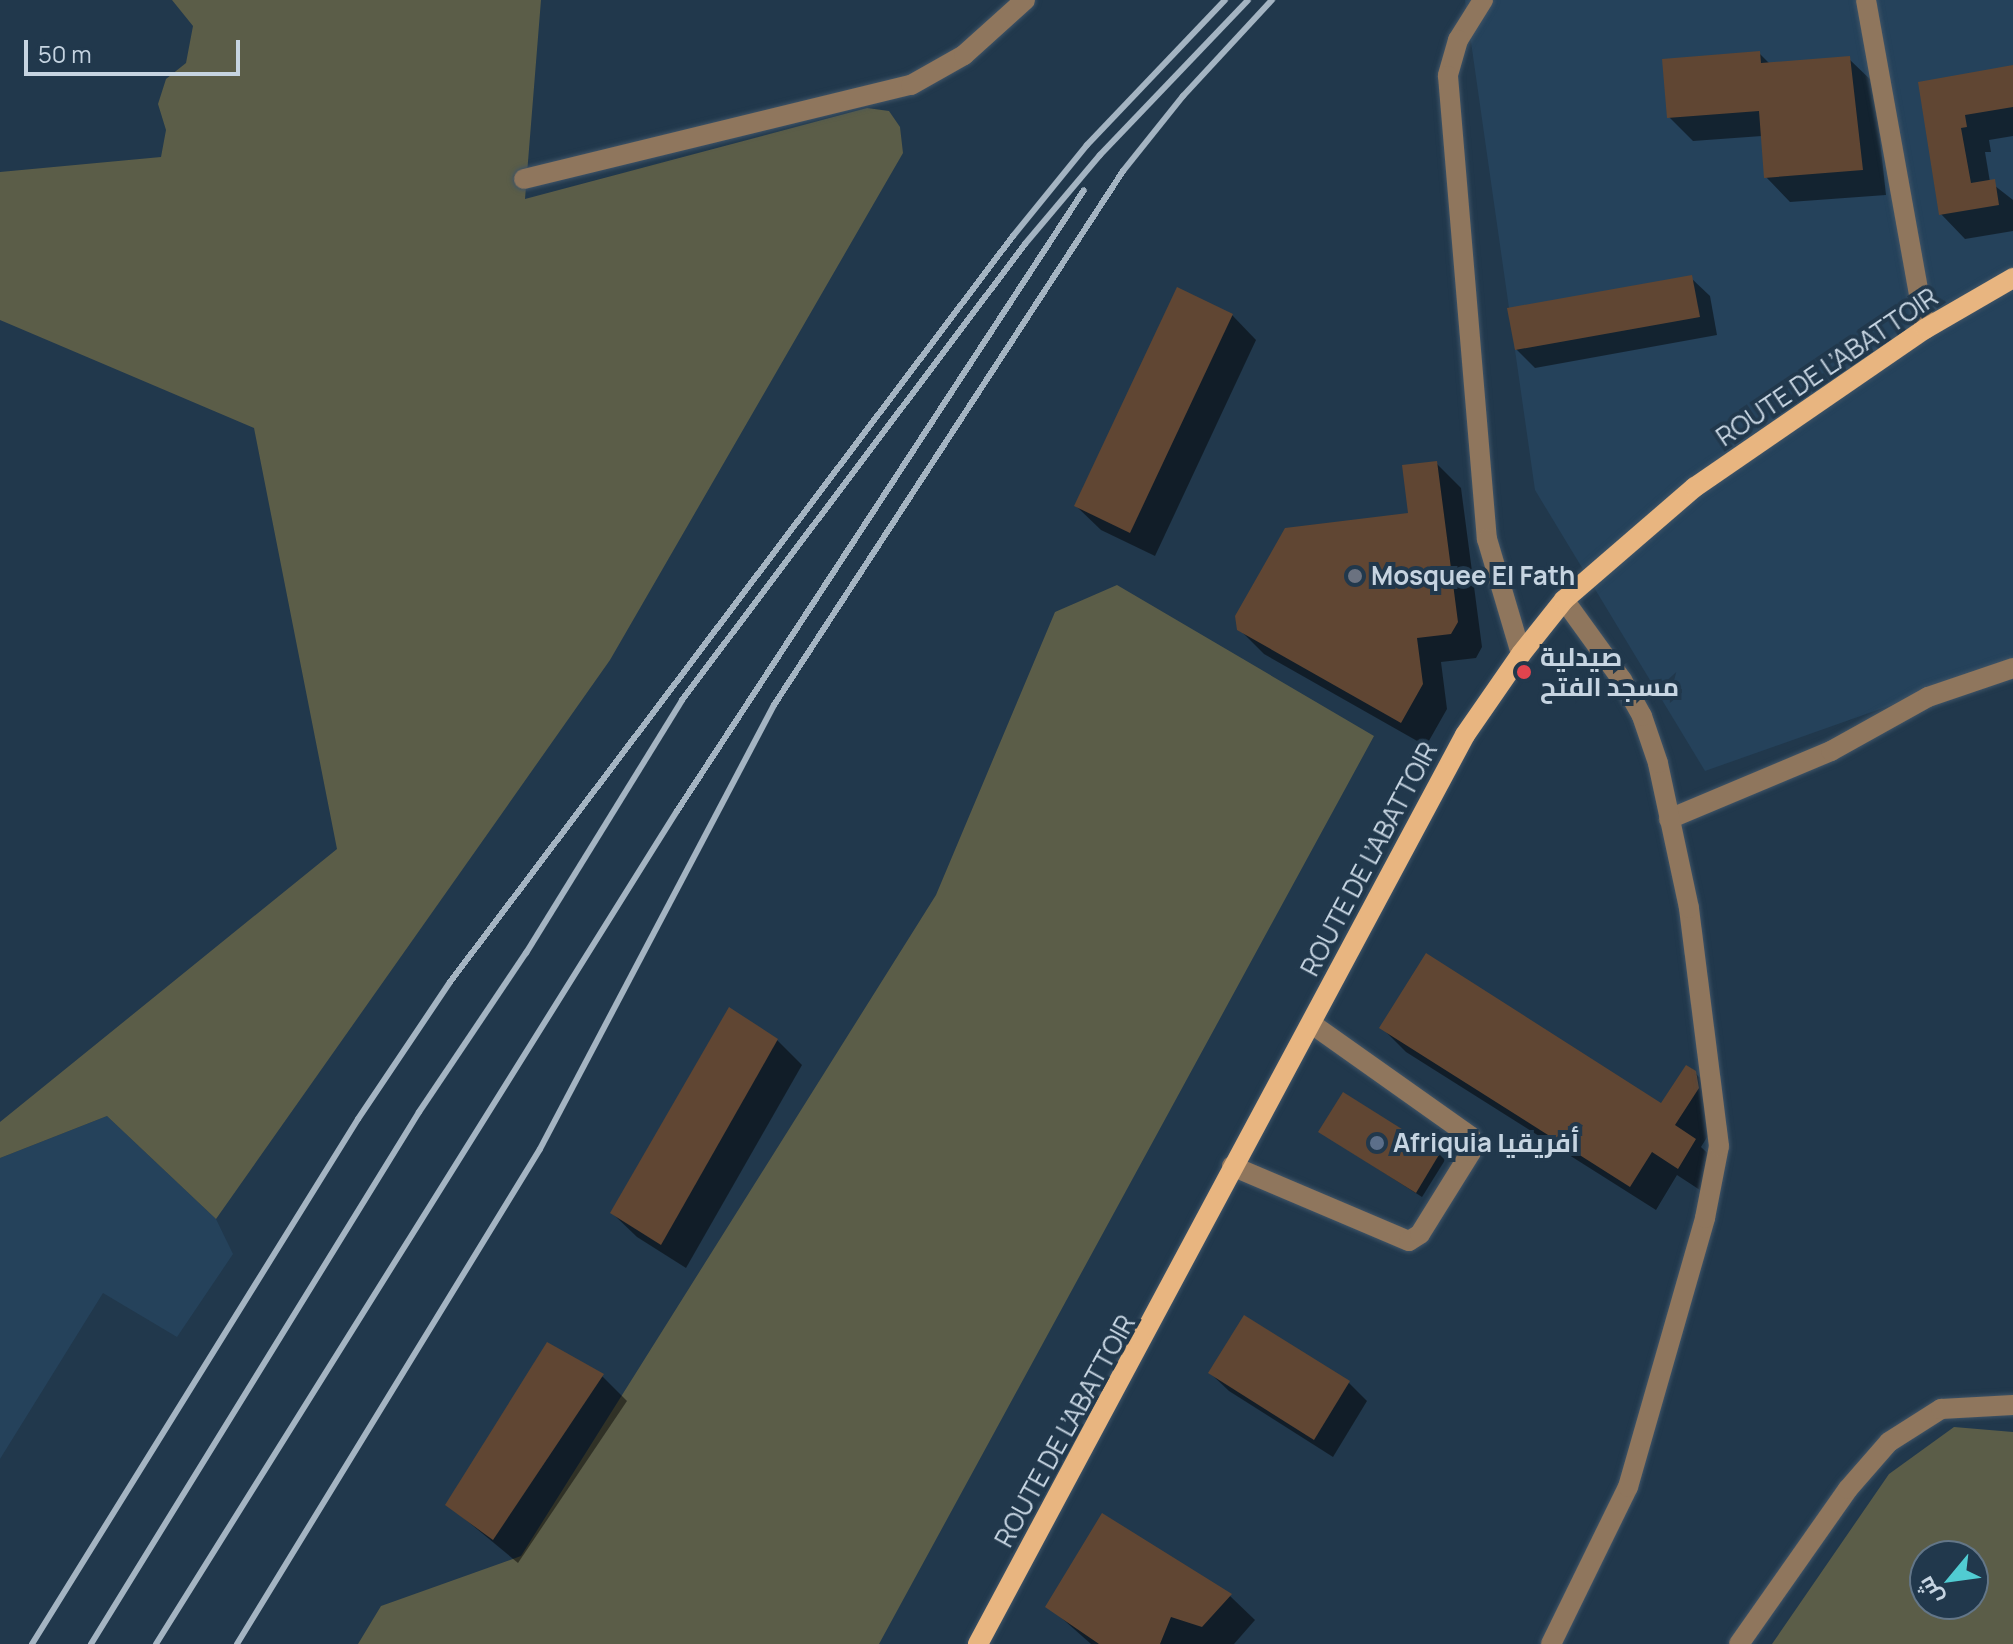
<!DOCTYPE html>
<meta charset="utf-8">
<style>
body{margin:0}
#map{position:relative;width:2013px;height:1644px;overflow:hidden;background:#21384c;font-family:Manrope,Cairo,sans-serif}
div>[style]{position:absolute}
.built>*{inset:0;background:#25425b}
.green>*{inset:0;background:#5b5d48}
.shadow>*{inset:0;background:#0007}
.building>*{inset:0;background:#604633}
.roads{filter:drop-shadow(0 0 2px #3f5467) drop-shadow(0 0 2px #3f5467)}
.minor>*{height:20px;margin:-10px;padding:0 10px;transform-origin:10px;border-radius:10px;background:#8f765d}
.major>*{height:20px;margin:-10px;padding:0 10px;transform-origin:10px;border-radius:10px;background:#e8b580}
.rail>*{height:6px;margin:-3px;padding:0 3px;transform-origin:3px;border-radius:3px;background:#a4b4c2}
.dots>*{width:22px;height:22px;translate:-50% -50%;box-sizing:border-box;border:4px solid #21384c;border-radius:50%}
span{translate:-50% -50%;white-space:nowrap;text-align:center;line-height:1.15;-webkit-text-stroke:8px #21384c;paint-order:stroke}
.street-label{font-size:26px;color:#c6d4e1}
.poi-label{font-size:26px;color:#c6d4e1;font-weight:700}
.left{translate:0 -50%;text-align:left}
.north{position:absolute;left:1909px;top:1540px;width:80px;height:80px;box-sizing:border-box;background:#21384c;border:2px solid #637688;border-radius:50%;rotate:241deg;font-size:22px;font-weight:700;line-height:32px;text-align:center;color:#c6d4e1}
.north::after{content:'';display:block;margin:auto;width:28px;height:36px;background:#51ccd2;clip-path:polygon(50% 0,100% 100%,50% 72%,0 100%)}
.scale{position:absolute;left:24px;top:40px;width:216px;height:36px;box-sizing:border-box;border:4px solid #c6d4e1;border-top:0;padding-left:10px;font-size:24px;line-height:28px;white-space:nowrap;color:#c6d4e1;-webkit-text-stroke:6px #21384c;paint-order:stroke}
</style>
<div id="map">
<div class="built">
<i style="clip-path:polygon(1465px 0,2013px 0,2013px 662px,1705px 771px,1535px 490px)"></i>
<i style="clip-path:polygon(107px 1116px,216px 1219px,233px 1254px,177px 1337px,103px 1293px,0 1459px,0 1158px)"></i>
</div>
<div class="green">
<i style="clip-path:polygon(172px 0,541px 0,525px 199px,867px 108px,889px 111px,900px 127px,903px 153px,610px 660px,216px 1219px,107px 1116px,0 1158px,0 1122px,337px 849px,254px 428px,0 320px,0 172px,161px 157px,166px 130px,158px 104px,166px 79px,186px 63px,193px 26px)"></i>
<i style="clip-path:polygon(1117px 585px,1374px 736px,879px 1644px,358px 1644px,381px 1606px,521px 1556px,936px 895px,1055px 612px)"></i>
<i style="clip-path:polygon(evenodd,1954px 1427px,2013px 1432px,2013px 1644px,1772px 1644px,1889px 1474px,1954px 1427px,1925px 1556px,1973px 1556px,1973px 1604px,1925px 1604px,1925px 1556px)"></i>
</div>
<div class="shadow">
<i style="clip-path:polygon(1759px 53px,1771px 65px,1849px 59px,1874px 83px,1886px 195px,1790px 202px,1766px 177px,1762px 136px,1693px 141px,1669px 117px)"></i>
<i style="clip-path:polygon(2013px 68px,2013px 136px,1989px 140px,1991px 152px,1985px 152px,1990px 182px,2013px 200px,2013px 231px,1965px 239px,1941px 214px,1920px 83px)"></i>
<i style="clip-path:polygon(1691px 278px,1710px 296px,1717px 335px,1535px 368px,1516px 349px)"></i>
<i style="clip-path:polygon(1232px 315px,1256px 340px,1155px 556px,1101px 530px,1076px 506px)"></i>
<i style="clip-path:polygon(1436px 463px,1461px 488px,1482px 647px,1476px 658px,1441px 662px,1447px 709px,1426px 746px,1264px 654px,1239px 629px,1410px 515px)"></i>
<i style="clip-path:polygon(1381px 1027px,1662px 1106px,1695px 1073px,1721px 1098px,1722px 1113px,1701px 1147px,1720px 1165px,1703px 1192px,1677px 1175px,1656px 1210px,1406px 1052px)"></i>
<i style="clip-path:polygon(777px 1040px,802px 1065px,686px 1268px,637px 1237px,612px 1213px)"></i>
<i style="clip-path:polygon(1320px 1132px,1439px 1154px,1445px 1160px,1422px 1197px)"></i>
<i style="clip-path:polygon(1210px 1373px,1349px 1383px,1367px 1401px,1333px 1457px,1229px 1391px)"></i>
<i style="clip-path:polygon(602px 1376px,627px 1401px,518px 1563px,448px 1505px)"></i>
<i style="clip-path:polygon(1102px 1515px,1230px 1596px,1255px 1620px,1234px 1644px,1091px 1644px,1048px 1606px)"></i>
</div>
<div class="building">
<i style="clip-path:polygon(1760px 51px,1761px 63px,1850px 56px,1863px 170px,1764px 178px,1759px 111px,1667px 118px,1662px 59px)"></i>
<i style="clip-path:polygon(2013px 65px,2013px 107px,1965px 115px,1967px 127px,1961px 128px,1971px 183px,1995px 179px,1999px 205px,1939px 215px,1918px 82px)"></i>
<i style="clip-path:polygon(1692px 275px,1700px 317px,1515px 350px,1507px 308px)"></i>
<i style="clip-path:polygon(1177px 287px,1233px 314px,1130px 533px,1074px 506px)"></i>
<i style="clip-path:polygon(1437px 461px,1458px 622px,1451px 634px,1417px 638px,1423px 684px,1401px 723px,1237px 630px,1235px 616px,1285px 528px,1408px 513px,1402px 465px)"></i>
<i style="clip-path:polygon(1426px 953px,1661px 1103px,1686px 1065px,1696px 1071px,1699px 1088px,1675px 1125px,1696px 1139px,1678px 1169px,1652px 1152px,1630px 1187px,1379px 1028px)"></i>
<i style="clip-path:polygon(729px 1007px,778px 1039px,661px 1245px,610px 1213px)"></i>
<i style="clip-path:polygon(1343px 1092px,1440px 1153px,1416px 1193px,1318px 1132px)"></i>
<i style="clip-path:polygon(1244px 1315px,1350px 1381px,1314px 1440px,1208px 1373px)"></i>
<i style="clip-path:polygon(547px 1342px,604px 1374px,493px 1540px,445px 1505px)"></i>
<i style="clip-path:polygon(1102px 1513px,1232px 1594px,1202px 1627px,1171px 1617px,1160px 1644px,1099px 1644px,1045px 1607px)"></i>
</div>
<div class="roads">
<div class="minor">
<i style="left:1483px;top:0;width:47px;rotate:122deg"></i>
<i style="left:1458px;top:40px;width:37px;rotate:106deg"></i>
<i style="left:1448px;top:76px;width:465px;rotate:85.2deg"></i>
<i style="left:1487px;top:539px;width:120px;rotate:73.5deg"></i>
<i style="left:1866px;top:0;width:334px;rotate:79.8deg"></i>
<i style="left:524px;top:179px;width:398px;rotate:-13.7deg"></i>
<i style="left:911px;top:85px;width:61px;rotate:-29.5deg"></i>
<i style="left:964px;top:55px;width:82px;rotate:-42deg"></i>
<i style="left:1669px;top:819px;width:176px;rotate:-22.8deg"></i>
<i style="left:1831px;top:751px;width:111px;rotate:-29.1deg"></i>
<i style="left:1928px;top:697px;width:90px;rotate:-18.8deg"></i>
<i style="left:1232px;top:1166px;width:192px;rotate:23deg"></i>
<i style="left:1409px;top:1241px;width:13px;rotate:-32deg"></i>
<i style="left:1420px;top:1234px;width:97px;rotate:-58.1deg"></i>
<i style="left:1471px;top:1152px;width:16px;rotate:-94deg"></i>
<i style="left:1470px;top:1136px;width:194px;rotate:-144.7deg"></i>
<i style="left:1551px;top:1644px;width:175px;rotate:-63.9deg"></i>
<i style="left:1628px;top:1487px;width:280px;rotate:-74deg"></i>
<i style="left:1705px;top:1218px;width:73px;rotate:-79deg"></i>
<i style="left:1719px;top:1146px;width:240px;rotate:-97.2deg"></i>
<i style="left:1689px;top:908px;width:148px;rotate:-102.1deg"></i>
<i style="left:1658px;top:763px;width:50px;rotate:-108.8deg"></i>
<i style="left:1642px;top:716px;width:41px;rotate:-119.1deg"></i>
<i style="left:1622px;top:680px;width:99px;rotate:-125.9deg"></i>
<i style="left:1739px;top:1644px;width:189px;rotate:-54.9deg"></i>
<i style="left:1848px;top:1489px;width:62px;rotate:-48.9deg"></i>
<i style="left:1889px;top:1442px;width:62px;rotate:-32.4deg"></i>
<i style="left:1941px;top:1409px;width:72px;rotate:-3.2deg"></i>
</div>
<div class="major">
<i style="left:978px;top:1644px;width:1031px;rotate:-61.82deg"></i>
<i style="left:1465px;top:735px;width:98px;rotate:-55.3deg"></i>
<i style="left:1521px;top:654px;width:69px;rotate:-51.5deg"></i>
<i style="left:1564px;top:600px;width:173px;rotate:-40.8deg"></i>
<i style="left:1695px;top:487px;width:279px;rotate:-34.5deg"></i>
<i style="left:1925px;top:329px;width:102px;rotate:-30.1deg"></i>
</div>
</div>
<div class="rail">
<i style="left:32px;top:1644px;width:618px;rotate:-58.16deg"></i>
<i style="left:358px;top:1119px;width:165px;rotate:-56.1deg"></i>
<i style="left:450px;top:982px;width:935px;rotate:-52.96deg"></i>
<i style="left:1013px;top:236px;width:117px;rotate:-50.9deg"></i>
<i style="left:1087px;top:145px;width:200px;rotate:-46.4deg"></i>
<i style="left:91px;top:1644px;width:625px;rotate:-58.34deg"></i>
<i style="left:419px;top:1112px;width:192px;rotate:-56.1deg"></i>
<i style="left:526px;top:953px;width:297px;rotate:-58.3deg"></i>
<i style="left:682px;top:700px;width:571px;rotate:-53.05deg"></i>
<i style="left:1025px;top:244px;width:116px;rotate:-49.9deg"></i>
<i style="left:1100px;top:155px;width:214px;rotate:-46.3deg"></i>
<i style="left:156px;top:1644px;width:983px;rotate:-57.98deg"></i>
<i style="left:677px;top:811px;width:742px;rotate:-56.76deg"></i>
<i style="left:237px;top:1644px;width:580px;rotate:-58.53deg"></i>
<i style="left:540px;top:1149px;width:502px;rotate:-62.21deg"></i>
<i style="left:774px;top:705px;width:638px;rotate:-56.83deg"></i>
<i style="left:1123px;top:171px;width:96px;rotate:-51.3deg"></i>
<i style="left:1183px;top:96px;width:131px;rotate:-47.2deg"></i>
</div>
<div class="dots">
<i style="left:1355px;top:576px;background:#6b7280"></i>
<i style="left:1524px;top:672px;background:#e0444e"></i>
<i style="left:1377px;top:1143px;background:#5c6f8a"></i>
</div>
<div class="street-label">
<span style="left:1827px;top:367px;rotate:-34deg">ROUTE DE L’ABATTOIR</span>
<span style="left:1369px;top:859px;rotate:-62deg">ROUTE DE L’ABATTOIR</span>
<span style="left:1065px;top:1431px;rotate:-61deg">ROUTE DE L’ABATTOIR</span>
</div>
<div class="poi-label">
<span class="left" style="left:1371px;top:576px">Mosquee El Fath</span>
<span class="left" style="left:1540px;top:672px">صيدلية<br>مسجد الفتح</span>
<span class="left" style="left:1393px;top:1143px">Afriquia أفريقيا</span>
</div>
<div class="north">ش</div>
<div class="scale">50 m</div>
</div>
